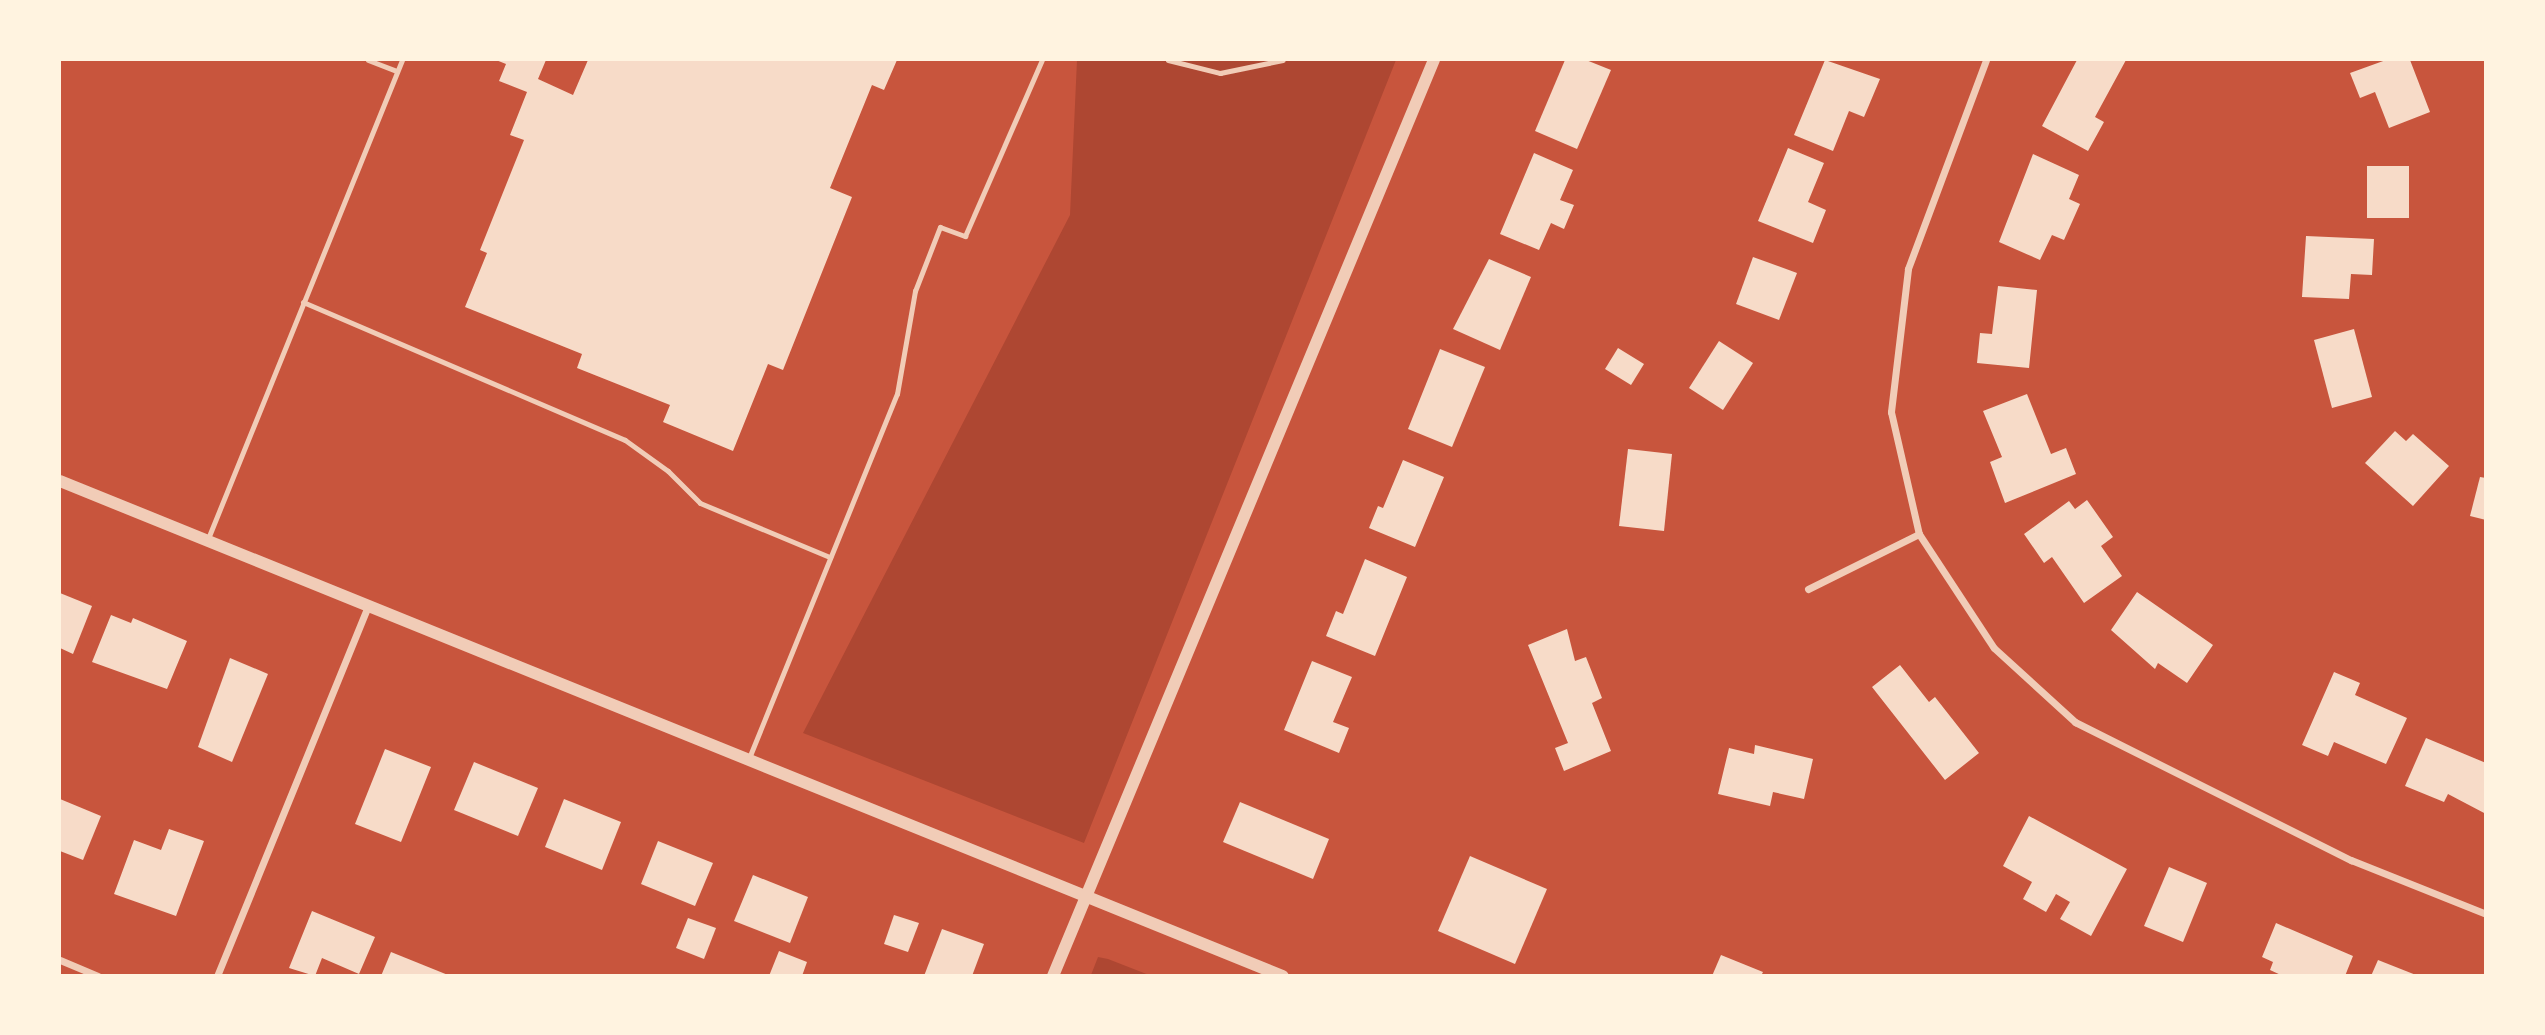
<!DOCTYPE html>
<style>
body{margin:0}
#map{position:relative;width:2545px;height:1035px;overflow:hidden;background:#c8553d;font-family:Overpass,sans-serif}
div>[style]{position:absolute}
.green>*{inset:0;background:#ae4732}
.building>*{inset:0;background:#f7dbc8}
.service>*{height:5px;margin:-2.5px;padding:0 2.5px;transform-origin:2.5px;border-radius:2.5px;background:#f1ccb7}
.minor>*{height:7px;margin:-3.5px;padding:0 3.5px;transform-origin:3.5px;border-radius:3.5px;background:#f1ccb7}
.tertiary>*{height:12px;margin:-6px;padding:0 6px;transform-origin:6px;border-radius:6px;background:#f1ccb7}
span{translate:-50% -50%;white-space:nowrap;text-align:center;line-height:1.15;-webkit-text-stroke:6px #fff3e0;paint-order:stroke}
.frame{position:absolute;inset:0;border:61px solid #fff3e0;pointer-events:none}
</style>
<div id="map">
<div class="green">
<i style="clip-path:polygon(1077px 60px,1396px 60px,1084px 843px,803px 733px,1070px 215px)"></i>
<i style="clip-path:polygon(1098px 957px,1108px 959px,1149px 975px,1091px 975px)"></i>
</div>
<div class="building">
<i style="clip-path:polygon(496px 60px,546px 60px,538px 79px,573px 95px,588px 60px,897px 60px,884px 90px,872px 85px,830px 188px,852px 197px,783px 370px,768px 364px,733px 451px,663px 422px,670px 405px,577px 368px,582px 354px,465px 307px,487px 253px,480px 250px,524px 140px,510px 135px,527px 92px,499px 81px,506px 64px)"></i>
<i style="clip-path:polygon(1565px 60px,1586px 60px,1611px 70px,1577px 149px,1535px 131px)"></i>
<i style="clip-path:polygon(1825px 60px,1880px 79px,1864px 117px,1849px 111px,1833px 151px,1794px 135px)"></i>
<i style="clip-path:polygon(2077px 60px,2126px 60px,2095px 117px,2104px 122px,2088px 151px,2042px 126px)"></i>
<i style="clip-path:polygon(2386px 60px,2410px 60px,2430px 112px,2389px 128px,2375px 92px,2360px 98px,2350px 73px)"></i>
<i style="clip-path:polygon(1788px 148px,1824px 163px,1808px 202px,1826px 210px,1813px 243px,1758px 221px)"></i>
<i style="clip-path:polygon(1534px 153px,1573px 170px,1560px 200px,1574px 205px,1564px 229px,1551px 223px,1539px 250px,1500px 234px)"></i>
<i style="clip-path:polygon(2033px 154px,2079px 175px,2069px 199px,2080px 204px,2064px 240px,2052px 235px,2040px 260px,1999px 242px)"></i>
<i style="clip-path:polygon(2367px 166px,2409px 166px,2409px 218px,2367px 218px)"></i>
<i style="clip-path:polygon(2306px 236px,2374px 239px,2372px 275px,2351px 274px,2349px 299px,2302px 297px)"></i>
<i style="clip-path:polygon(1753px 257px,1797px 273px,1779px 320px,1736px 304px)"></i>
<i style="clip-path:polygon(1489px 259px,1531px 277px,1500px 350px,1453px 329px)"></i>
<i style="clip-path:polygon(1998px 286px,2037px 290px,2029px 368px,1977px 363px,1980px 333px,1992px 334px)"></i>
<i style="clip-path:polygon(2354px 329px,2372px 397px,2332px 408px,2314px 340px)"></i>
<i style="clip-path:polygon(1719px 341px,1753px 363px,1723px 410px,1689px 388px)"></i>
<i style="clip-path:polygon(1618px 348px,1644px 364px,1631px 385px,1605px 369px)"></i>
<i style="clip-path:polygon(1440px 349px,1485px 367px,1452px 447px,1408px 429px)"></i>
<i style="clip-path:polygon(2027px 394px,2051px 454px,2066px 448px,2076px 474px,2005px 503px,1990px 462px,2002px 457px,1983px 411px)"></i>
<i style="clip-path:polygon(2395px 431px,2406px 441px,2413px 434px,2449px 466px,2413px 506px,2365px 463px)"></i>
<i style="clip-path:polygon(1628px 449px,1672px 454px,1664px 531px,1619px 526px)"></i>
<i style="clip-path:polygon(1403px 460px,1444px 477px,1415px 547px,1369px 528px,1378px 506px,1383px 508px)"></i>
<i style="clip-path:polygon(2480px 477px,2486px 478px,2486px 520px,2470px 516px)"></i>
<i style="clip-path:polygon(2087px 500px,2113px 537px,2101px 546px,2122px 576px,2084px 603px,2052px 557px,2044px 563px,2024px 534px,2069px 501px,2075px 509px)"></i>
<i style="clip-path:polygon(1365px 559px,1407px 577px,1375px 656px,1326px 636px,1336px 611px,1343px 614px)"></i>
<i style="clip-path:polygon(2137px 592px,2213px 645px,2187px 683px,2158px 663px,2155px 669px,2111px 630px)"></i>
<i style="clip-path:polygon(60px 593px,92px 606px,73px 654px,60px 648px)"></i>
<i style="clip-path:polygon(111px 615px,131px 623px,133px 618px,187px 641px,167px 689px,92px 662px)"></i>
<i style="clip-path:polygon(1567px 629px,1575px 661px,1586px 657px,1602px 698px,1592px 703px,1611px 751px,1564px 771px,1555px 748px,1568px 743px,1528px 645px)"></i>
<i style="clip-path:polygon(230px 658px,268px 674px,232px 762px,198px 747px)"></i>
<i style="clip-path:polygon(1312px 661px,1352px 677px,1333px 722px,1349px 728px,1339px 753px,1284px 730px)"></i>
<i style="clip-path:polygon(1900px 665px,1929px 702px,1935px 697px,1979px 753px,1945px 780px,1872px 687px)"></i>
<i style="clip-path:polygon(2334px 672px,2360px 683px,2355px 695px,2407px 718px,2386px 764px,2334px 742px,2328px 756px,2302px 745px)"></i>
<i style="clip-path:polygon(2426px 738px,2486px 763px,2486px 814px,2448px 794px,2444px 802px,2405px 786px)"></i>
<i style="clip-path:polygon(1755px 745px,1813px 759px,1804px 799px,1773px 792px,1770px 806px,1718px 794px,1729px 748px,1754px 754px)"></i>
<i style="clip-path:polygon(385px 749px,431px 767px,401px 842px,355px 824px)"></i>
<i style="clip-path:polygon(474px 762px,538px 788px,518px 836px,454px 810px)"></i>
<i style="clip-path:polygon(60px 799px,101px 816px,83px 860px,60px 851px)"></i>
<i style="clip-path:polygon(564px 799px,621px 822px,602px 870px,545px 847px)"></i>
<i style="clip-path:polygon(1240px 802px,1329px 839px,1313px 879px,1223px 842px)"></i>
<i style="clip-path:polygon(2029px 816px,2127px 869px,2091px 936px,2060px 919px,2070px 902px,2056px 894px,2046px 912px,2023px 899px,2032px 882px,2003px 866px)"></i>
<i style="clip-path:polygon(169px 829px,204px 841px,176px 916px,114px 894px,134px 840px,161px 850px)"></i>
<i style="clip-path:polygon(658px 841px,713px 863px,695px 906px,641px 884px)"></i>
<i style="clip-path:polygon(1470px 856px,1547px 889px,1515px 964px,1438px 931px)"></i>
<i style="clip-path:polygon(2169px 867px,2207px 883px,2183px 942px,2144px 926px)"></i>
<i style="clip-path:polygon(753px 875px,808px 897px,790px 943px,734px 921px)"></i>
<i style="clip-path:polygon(312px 911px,375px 937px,359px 974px,322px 958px,315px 976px,289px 968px)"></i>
<i style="clip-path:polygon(894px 915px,919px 923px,908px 952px,884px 944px)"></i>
<i style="clip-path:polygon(688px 918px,716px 928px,704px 959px,676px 948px)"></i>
<i style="clip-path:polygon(2276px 923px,2353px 956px,2345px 976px,2283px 976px,2270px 970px,2273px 962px,2262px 957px)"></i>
<i style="clip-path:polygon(942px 929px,984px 944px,972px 976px,924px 976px)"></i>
<i style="clip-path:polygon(779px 951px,807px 962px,802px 976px,769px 976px)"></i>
<i style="clip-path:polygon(391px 952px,448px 975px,448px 976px,381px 976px)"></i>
<i style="clip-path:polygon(1721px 955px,1763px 972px,1761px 976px,1712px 976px)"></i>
<i style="clip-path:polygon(2378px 960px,2416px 975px,2416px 976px,2371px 976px)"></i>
</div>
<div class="service">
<i style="left:368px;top:60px;width:31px;rotate:21deg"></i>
<i style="left:1168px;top:60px;width:54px;rotate:14deg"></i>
<i style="left:1220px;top:73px;width:64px;rotate:-11.7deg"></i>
<i style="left:303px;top:302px;width:350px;rotate:23.2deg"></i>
<i style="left:625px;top:440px;width:53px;rotate:35.8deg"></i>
<i style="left:668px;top:471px;width:45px;rotate:45deg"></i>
<i style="left:700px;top:503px;width:141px;rotate:22.6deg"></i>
<i style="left:207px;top:541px;width:519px;rotate:-67.93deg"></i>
<i style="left:749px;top:758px;width:393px;rotate:-67.9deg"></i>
<i style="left:897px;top:394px;width:105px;rotate:-80.1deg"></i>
<i style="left:915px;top:291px;width:69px;rotate:-68.7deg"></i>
<i style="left:940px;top:227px;width:27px;rotate:20deg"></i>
<i style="left:965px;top:236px;width:192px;rotate:-66.4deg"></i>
</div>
<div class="minor">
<i style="left:1986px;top:60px;width:223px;rotate:110.5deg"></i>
<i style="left:1908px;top:269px;width:144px;rotate:96.8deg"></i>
<i style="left:1891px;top:412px;width:125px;rotate:77.1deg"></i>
<i style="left:1919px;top:534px;width:136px;rotate:56.7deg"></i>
<i style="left:1994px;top:648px;width:110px;rotate:42.4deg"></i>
<i style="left:2075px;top:722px;width:309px;rotate:26.6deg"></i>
<i style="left:2351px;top:860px;width:145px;rotate:21.8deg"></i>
<i style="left:1808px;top:589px;width:124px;rotate:-26.4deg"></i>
<i style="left:60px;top:960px;width:41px;rotate:22.8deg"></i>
<i style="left:217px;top:976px;width:400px;rotate:-67.8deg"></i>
</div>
<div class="tertiary">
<i style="left:60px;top:481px;width:1319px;rotate:22.04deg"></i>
<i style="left:1053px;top:976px;width:992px;rotate:-67.42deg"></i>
</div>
<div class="frame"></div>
</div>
